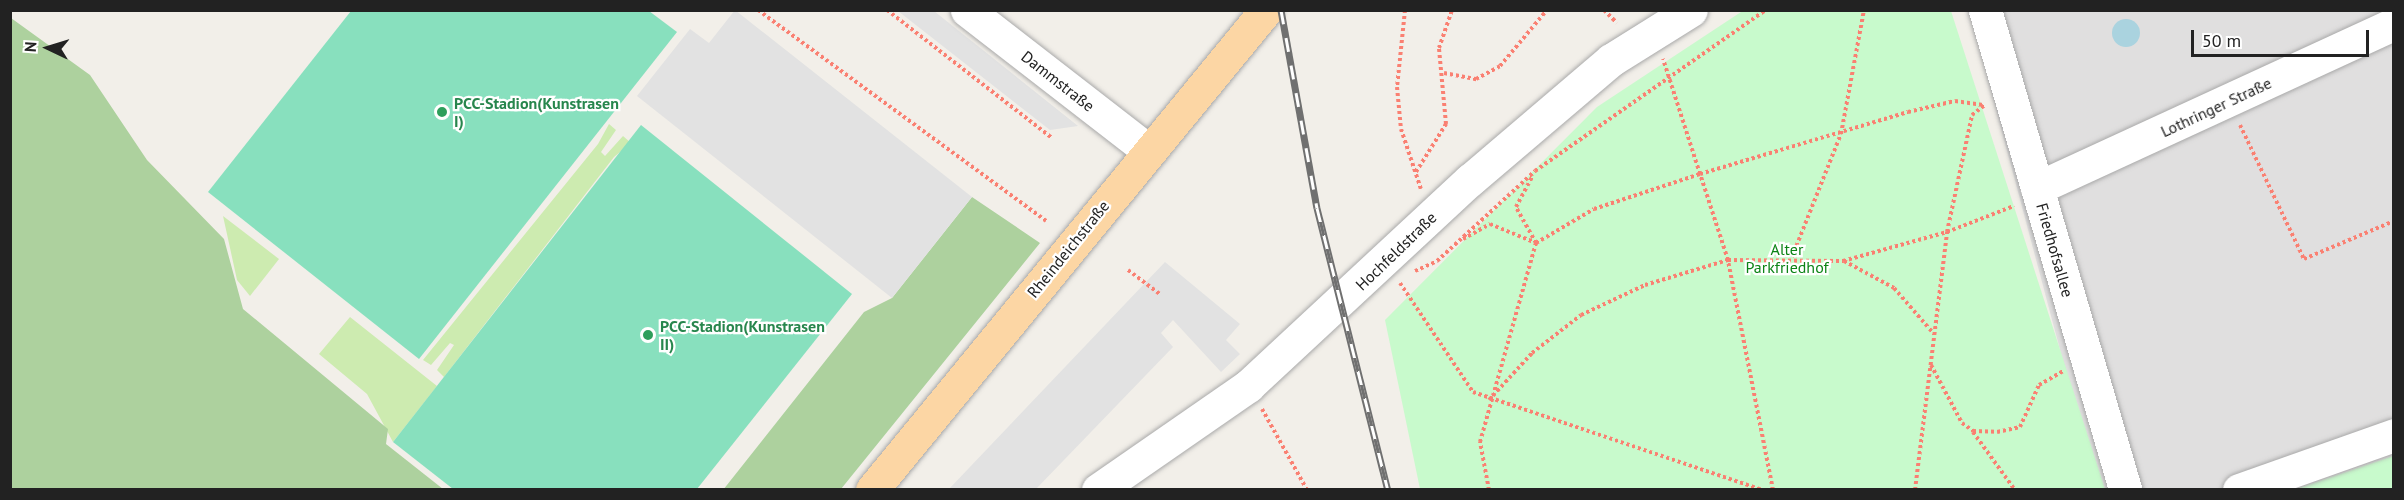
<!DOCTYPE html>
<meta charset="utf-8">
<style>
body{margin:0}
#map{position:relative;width:2404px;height:500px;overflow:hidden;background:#f2efe9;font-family:"PT Sans",sans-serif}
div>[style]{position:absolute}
.residential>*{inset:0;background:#e0dfdf}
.grass>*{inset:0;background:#cdebb0}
.forest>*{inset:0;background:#add19e}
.park>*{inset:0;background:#c8facc}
.pitch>*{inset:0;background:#88e0be}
.parking>*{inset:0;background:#e2e2e2}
.water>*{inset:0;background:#aad3df}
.round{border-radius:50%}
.path>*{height:4px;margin-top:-2px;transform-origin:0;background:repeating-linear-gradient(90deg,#fa8072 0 3px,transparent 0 6px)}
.roads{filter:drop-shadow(0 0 2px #a9a9a9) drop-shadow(0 0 2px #a9a9a9)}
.minor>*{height:33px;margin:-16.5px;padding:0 16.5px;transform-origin:16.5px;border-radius:16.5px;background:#fff}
.major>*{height:33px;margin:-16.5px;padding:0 16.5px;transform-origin:16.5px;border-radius:16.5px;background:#fcd6a4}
.rail>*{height:7px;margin-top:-3.5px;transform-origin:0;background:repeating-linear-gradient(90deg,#fff 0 14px,#707070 0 28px);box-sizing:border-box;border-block:2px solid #707070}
.dots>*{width:16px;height:16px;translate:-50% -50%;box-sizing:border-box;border:3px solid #fff;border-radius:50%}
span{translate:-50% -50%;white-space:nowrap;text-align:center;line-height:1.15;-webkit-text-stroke:4.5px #fff;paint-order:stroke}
.street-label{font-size:16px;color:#222}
.leisure-label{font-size:16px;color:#27864d;font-weight:700}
.left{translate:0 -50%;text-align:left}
.park-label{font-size:16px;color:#0c8416}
.frame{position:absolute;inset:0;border:12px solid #222;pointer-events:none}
.north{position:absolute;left:18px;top:18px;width:60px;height:60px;-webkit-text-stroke:4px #fff;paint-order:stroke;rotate:274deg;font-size:16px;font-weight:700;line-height:24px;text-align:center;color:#222}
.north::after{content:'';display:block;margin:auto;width:21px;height:27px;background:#222;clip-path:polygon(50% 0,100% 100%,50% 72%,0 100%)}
.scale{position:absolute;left:2191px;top:30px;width:178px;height:27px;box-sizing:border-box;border:3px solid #222;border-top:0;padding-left:8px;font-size:18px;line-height:21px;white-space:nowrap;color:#222;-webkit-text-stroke:4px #fff;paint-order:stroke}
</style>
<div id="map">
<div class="residential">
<i style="clip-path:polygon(1970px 11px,2393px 11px,2393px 489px,2097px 489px)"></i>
</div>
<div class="grass">
<i style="clip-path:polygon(609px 124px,616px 130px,601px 152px,605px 156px,623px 136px,631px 143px,614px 157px,444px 377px,437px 370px,454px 345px,450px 343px,431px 365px,423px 360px,598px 144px)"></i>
<i style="clip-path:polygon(223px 216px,279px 259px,250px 296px,237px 280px)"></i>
<i style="clip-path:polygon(350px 317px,437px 386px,393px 442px,367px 394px,319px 354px)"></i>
</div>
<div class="forest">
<i style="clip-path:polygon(11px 18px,90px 75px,147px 160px,224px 239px,243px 309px,388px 429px,386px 444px,443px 489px,11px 489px)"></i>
<i style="clip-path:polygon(972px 197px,1040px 243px,841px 489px,723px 490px,864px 312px,892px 298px)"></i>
</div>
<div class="park">
<i style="clip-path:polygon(1744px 10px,1951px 11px,2105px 489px,1420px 489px,1385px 320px,1597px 107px)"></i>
<i style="clip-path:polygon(2393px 456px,2393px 489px,2296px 489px)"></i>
</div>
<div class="pitch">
<i style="clip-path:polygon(351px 11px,649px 11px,677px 32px,419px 359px,208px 192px)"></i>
<i style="clip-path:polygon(641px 125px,852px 294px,697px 489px,453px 489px,393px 442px)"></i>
</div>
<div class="parking">
<i style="clip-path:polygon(735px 10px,972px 197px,892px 298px,637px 96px,690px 29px,709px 43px)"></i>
<i style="clip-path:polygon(898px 11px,934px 11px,1078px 126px,1050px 130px)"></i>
<i style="clip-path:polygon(1165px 262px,1240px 324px,1226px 340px,1240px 354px,1221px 372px,1173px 320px,1161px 333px,1173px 347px,1036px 489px,949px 489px)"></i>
</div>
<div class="water">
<i class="round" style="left:2112px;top:19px;width:28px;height:28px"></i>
</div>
<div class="path">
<i style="left:758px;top:10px;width:357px;rotate:36.2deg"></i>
<i style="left:887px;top:10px;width:209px;rotate:37.8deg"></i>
<i style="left:1405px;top:10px;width:77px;rotate:95.9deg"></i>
<i style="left:1397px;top:87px;width:42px;rotate:84.6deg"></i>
<i style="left:1401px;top:129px;width:63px;rotate:71.6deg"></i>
<i style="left:1604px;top:10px;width:18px;rotate:45deg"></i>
<i style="left:1444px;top:73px;width:33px;rotate:11deg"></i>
<i style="left:1476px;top:79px;width:27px;rotate:-28deg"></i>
<i style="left:1500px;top:66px;width:73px;rotate:-50deg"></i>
<i style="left:2240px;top:125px;width:148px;rotate:64.5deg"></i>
<i style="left:2304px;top:259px;width:98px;rotate:-22.9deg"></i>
<i style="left:1416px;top:172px;width:57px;rotate:-58deg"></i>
<i style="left:1446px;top:124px;width:76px;rotate:-95.3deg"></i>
<i style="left:1439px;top:48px;width:40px;rotate:-71.1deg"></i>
<i style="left:1463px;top:239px;width:31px;rotate:-29deg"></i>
<i style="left:1490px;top:224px;width:50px;rotate:22.4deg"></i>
<i style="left:1536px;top:243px;width:41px;rotate:-119.1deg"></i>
<i style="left:1516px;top:207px;width:36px;rotate:-62deg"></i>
<i style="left:1792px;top:257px;width:132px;rotate:-68.3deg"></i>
<i style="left:1841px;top:134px;width:126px;rotate:-79.5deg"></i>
<i style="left:1844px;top:261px;width:57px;rotate:28.4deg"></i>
<i style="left:1894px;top:288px;width:61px;rotate:49deg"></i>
<i style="left:1128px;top:270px;width:40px;rotate:37deg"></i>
<i style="left:1415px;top:271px;width:24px;rotate:-24deg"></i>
<i style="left:1437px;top:261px;width:133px;rotate:-42.6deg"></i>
<i style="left:1535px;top:171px;width:282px;rotate:-34.9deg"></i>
<i style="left:1400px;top:283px;width:131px;rotate:56.2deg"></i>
<i style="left:1473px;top:392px;width:306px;rotate:18.7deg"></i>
<i style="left:1931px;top:365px;width:66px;rotate:61.9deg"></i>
<i style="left:1962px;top:423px;width:14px;rotate:36deg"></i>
<i style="left:1973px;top:431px;width:24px;rotate:2deg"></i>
<i style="left:1997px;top:432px;width:24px;rotate:-12deg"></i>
<i style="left:2020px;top:427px;width:46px;rotate:-65.7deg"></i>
<i style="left:2039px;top:385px;width:28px;rotate:-30deg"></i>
<i style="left:1489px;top:400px;width:64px;rotate:-47.5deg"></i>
<i style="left:1532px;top:353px;width:62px;rotate:-37.8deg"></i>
<i style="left:1581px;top:315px;width:71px;rotate:-25.1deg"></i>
<i style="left:1645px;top:285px;width:87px;rotate:-16.8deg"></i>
<i style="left:1728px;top:260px;width:115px;rotate:0.5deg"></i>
<i style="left:1843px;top:261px;width:108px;rotate:-15.6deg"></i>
<i style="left:1947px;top:232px;width:72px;rotate:-21.2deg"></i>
<i style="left:1262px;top:409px;width:93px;rotate:60.9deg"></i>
<i style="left:1973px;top:432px;width:72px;rotate:54.1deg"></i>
<i style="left:1489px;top:490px;width:49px;rotate:-100.6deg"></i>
<i style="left:1480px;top:442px;width:207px;rotate:-74.3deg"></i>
<i style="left:1536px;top:243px;width:67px;rotate:-30.4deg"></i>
<i style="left:1594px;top:209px;width:112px;rotate:-18.3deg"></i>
<i style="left:1700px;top:174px;width:121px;rotate:-107.8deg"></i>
<i style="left:1773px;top:490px;width:234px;rotate:-101.1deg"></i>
<i style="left:1728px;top:260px;width:90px;rotate:-108deg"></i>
<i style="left:1700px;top:174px;width:217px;rotate:-16.6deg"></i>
<i style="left:1908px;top:112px;width:48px;rotate:-13.2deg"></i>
<i style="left:1955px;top:101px;width:30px;rotate:8deg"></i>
<i style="left:1915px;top:490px;width:260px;rotate:-82.9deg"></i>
<i style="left:1947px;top:232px;width:120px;rotate:-77.9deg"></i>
<i style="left:1972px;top:115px;width:16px;rotate:-38deg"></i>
</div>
<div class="roads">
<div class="minor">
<i style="left:967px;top:10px;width:230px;rotate:37.8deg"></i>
<i style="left:1985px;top:10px;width:500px;rotate:73.7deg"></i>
<i style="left:2037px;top:188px;width:393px;rotate:-24.7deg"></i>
<i style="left:1098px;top:490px;width:183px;rotate:-34.7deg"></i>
<i style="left:1248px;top:386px;width:303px;rotate:-42.9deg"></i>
<i style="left:1470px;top:180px;width:185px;rotate:-40.4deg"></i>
<i style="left:1611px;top:60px;width:94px;rotate:-32deg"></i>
<i style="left:2239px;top:490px;width:164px;rotate:-19.5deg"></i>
</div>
<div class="major">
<i style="left:872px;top:490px;width:621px;rotate:-50.62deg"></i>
</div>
</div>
<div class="rail">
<i style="left:1281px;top:10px;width:201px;rotate:79.7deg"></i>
<i style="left:1317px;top:208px;width:291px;rotate:75.9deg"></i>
</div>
<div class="dots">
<i style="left:442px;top:112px;background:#2e9e5b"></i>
<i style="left:648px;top:335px;background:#2e9e5b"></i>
</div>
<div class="street-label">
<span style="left:1058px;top:81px;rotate:38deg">Dammstraße</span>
<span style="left:2216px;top:107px;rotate:-25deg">Lothringer Straße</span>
<span style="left:1068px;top:249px;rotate:-51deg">Rheindeichstraße</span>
<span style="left:2055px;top:250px;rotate:74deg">Friedhofsallee</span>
<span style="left:1396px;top:251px;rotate:-44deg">Hochfeldstraße</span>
</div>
<div class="leisure-label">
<span class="left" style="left:454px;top:112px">PCC-Stadion(Kunstrasen<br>I)</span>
<span class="left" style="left:660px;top:335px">PCC-Stadion(Kunstrasen<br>II)</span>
</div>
<div class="park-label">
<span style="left:1787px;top:258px">Alter<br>Parkfriedhof</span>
</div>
<div class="frame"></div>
<div class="north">N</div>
<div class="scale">50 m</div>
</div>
